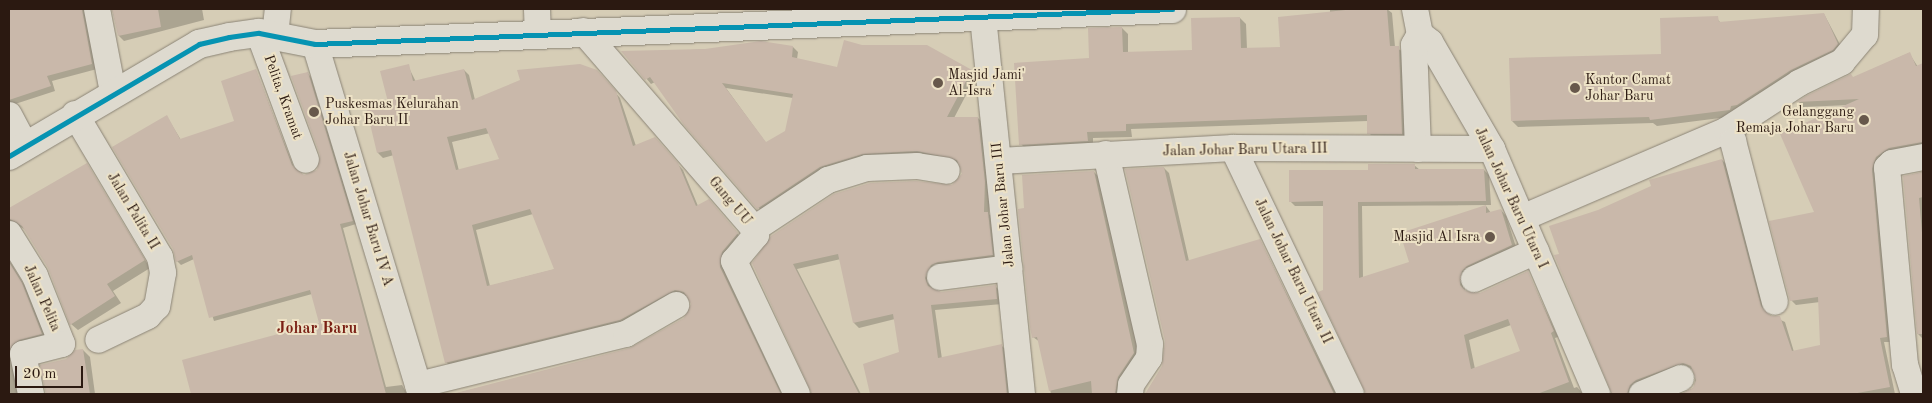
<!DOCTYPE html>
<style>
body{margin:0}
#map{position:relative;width:1932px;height:403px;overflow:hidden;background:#d6cdb6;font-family:"Old Standard TT",serif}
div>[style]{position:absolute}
.shadow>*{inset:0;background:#0003}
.building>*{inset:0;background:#c9b8aa}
.roads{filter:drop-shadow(0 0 1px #8b8476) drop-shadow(0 0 1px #8b8476)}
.street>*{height:26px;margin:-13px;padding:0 13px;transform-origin:13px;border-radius:13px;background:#dedacf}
.secondary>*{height:28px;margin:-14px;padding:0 14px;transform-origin:14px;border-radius:14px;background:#dedacf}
.bus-1>*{height:5px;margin:-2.5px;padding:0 2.5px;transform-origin:2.5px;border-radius:2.5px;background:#0693b2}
.dots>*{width:14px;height:14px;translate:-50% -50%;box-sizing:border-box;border:2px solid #ede2c6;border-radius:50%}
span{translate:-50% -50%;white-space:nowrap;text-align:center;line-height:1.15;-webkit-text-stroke:4px #ede2c6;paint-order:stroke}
.poi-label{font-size:14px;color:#2b1911}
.left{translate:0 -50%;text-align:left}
.right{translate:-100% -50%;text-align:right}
.street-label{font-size:14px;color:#2b1911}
.quarter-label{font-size:16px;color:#7a1f14;font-weight:700}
.frame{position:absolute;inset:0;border:10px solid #2b1911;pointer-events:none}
.scale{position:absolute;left:15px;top:366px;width:68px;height:22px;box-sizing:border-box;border:2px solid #2b1911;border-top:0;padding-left:6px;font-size:15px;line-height:18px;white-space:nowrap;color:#2b1911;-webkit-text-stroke:4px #ede2c6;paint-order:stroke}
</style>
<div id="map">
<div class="shadow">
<i style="clip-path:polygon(9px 9px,90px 9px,97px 69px,52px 81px,55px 91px,9px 106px)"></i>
<i style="clip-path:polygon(112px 9px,202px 9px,204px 20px,124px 41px,119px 36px)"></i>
<i style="clip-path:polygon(1330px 9px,1387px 9px,1392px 13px,1395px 47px,1405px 53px,1408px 139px,1375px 139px,1369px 133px,1368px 121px,1131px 129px,1132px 137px,1093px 138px,1093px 147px,1027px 150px,1021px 144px,1091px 59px,1122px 28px,1128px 34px,1128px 53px,1193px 51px,1240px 18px,1246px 24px,1247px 49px,1282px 48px,1330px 14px)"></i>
<i style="clip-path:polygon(1824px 14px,1843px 50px,1736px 116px,1657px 126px,1653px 123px,1518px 127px,1512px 121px,1662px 55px,1718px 20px,1721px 23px)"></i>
<i style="clip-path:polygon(evenodd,862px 46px,927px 47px,976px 76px,954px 118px,978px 118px,983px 123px,989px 187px,989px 214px,993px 218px,997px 260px,931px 276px,930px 285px,941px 293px,995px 286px,1000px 291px,1002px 304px,935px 310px,942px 359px,1001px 345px,1006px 350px,1011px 394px,871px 394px,864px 365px,900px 353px,895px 319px,859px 328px,854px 323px,841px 259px,797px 269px,861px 394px,811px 394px,812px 388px,753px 263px,952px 186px,963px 173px,959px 163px,922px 156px,763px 213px,655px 82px,651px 84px,624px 52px,793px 47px,798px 52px,797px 59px,838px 68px,862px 46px,726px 88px,793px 98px,786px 132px,766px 143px,726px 88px)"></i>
<i style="clip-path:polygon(1909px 53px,1918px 67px,1923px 65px,1923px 148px,1887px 157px,1892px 342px,1884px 342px,1895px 394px,1681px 394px,1694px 388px,1696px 373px,1690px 368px,1635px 389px,1633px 394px,1611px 394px,1612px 388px,1560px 254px,1598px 212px,1722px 160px,1727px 165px,1765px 313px,1785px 322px,1794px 352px,1822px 346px,1820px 302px,1796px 305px,1791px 300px,1850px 105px,1803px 107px,1799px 102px)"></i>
<i style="clip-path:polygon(evenodd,408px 66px,416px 82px,464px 70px,469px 75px,475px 100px,602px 77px,620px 98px,636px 146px,660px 144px,683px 170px,698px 206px,713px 205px,742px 239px,727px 257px,725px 273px,782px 394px,454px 394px,630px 350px,684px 319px,692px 304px,688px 296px,681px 295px,626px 325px,451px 367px,446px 362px,394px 155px,383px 158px,378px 153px,368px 108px,389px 103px,408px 66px,490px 133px,501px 160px,459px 171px,452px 142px,490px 133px,408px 66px,533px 214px,556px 269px,490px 286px,476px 230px,533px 214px)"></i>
<i style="clip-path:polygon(256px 71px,295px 170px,303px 176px,319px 170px,321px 155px,307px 73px,311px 77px,356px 224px,343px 228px,386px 387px,402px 385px,407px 394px,192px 394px,183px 361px,320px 324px,312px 294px,214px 321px,194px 259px,181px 265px,177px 261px,167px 117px,181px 140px,236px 122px)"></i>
<i style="clip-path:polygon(87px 165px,150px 268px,113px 291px,121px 303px,78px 330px,71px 324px,50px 270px,26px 230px,17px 225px,9px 228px,9px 210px)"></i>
<i style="clip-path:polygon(evenodd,1414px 165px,1420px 170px,1484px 170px,1489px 175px,1491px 205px,1362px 206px,1363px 278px,1411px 263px,1486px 206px,1491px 213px,1501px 210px,1506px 216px,1517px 250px,1464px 283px,1465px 292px,1480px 294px,1528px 273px,1558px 337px,1555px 338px,1574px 388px,1577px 387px,1583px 394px,1367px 394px,1320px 292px,1325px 291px,1324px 206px,1295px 206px,1290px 201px,1370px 171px,1414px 165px,1511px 325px,1522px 351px,1475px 369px,1469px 340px,1511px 325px)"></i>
<i style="clip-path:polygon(1164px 168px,1169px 173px,1189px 261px,1260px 240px,1336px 394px,1146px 394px,1163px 366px,1166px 345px)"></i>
<i style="clip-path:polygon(1094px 172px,1099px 177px,1139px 351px,1120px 394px,1051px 394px,1040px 342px,1033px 337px,1025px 209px)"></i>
<i style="clip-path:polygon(1923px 172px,1923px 339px,1918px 334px,1904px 177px)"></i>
<i style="clip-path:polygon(9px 260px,28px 291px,48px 340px,21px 394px,9px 394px)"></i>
<i style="clip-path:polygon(83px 350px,90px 357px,95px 394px,46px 394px,66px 360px)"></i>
</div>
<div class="building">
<i style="clip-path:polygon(9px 9px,82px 9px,92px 64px,47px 76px,51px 86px,9px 100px)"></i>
<i style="clip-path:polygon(112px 9px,158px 9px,161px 27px,118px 36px)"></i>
<i style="clip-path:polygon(1355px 9px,1387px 9px,1390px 46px,1399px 46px,1402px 134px,1367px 134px,1367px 115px,1126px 124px,1126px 131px,1087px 132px,1088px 141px,1019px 145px,1014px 63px,1089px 58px,1088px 28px,1122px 27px,1123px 52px,1192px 50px,1191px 18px,1240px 17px,1241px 48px,1280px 47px,1278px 17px)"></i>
<i style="clip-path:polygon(1824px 13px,1838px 44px,1833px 50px,1791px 70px,1737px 105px,1731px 106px,1730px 110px,1650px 120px,1649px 117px,1511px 121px,1509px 58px,1661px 54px,1660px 18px,1718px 16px,1719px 22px)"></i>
<i style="clip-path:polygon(evenodd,844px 40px,862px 45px,927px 45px,972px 70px,947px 117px,978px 117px,985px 181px,984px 212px,988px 212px,993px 255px,938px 262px,931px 265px,925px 278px,928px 286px,941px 292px,996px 285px,997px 299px,931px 305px,938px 358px,1002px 344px,1007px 394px,870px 394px,863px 364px,899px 352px,893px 314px,853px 323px,838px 254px,793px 264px,859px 394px,812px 394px,752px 263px,771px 236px,834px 194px,870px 183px,916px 181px,952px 185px,962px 174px,957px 160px,917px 151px,863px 154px,820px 167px,757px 209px,684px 125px,650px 77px,645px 80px,621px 51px,705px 49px,761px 41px,793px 46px,792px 57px,837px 67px,844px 40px,722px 83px,793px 94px,785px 131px,766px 142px,722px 83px)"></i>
<i style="clip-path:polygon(1910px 52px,1916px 66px,1923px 63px,1923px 142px,1889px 148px,1876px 157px,1872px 169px,1887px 337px,1880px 338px,1890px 387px,1852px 394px,1681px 394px,1693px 388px,1696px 380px,1691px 366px,1683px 363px,1636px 380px,1630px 385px,1627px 394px,1612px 394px,1554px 255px,1559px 254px,1549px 226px,1598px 210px,1651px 186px,1649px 180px,1722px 159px,1761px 306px,1771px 316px,1780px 316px,1792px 351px,1820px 345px,1818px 297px,1790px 301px,1769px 221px,1814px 212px,1780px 134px,1859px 99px,1797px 102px,1806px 96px,1851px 74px,1853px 77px)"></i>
<i style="clip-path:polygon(evenodd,409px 64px,413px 81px,464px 69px,472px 100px,520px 80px,517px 70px,580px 64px,597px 70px,616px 91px,633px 146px,655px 137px,678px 163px,696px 206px,709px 199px,738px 233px,722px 252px,720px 267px,781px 394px,452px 394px,630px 348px,684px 318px,691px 304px,684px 292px,675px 290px,620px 320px,445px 363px,391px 150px,377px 153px,366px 107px,388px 102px,380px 71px,409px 64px,486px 128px,499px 159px,456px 170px,447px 137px,486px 128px,409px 64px,530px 209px,554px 269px,487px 286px,472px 225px,530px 209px)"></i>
<i style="clip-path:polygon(256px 69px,292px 165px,304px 175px,317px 170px,320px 155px,291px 76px,308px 72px,353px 221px,340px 224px,386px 394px,191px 394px,182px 360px,319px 323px,310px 290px,209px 318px,192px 255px,176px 262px,173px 249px,112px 147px,167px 115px,180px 139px,234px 121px,221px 81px)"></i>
<i style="clip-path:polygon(87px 163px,145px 260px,107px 284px,115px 296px,70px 325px,48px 268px,22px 226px,10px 219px,9px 208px)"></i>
<i style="clip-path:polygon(evenodd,1368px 164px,1415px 164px,1415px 169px,1484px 169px,1486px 201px,1358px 202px,1359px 278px,1409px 262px,1400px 233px,1486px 205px,1486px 213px,1501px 209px,1512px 245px,1467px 266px,1462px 271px,1460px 285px,1466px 291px,1480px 293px,1528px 271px,1554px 331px,1551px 333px,1569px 382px,1537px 394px,1366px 394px,1318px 292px,1323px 290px,1323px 201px,1289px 202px,1289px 170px,1368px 170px,1368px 164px,1508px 319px,1520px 351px,1471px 369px,1464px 335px,1508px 319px)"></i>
<i style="clip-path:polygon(1164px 167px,1186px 261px,1260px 239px,1334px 394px,1145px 394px,1162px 366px,1165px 341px,1125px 169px)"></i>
<i style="clip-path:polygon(1094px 171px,1134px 353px,1118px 377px,1115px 394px,1092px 394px,1091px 381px,1049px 391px,1037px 337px,1032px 338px,1030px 327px,1018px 209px,1024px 208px,1022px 175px)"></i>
<i style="clip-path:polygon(1923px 172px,1923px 197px,1919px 198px,1923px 244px,1923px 334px,1917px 334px,1903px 176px)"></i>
<i style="clip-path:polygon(9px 262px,22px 283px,42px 334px,19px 340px,9px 350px)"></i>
<i style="clip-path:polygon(83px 349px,90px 394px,46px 394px,40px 365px,66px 359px,75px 350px)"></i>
</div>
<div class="roads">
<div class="street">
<i style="left:97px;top:9px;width:85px;rotate:79.1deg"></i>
<i style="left:537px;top:9px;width:25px;rotate:88deg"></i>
<i style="left:1415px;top:9px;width:25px;rotate:79deg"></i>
<i style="left:1420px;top:34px;width:13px;rotate:39deg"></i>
<i style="left:1430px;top:42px;width:124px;rotate:59.9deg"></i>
<i style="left:1492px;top:149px;width:267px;rotate:66.8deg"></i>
<i style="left:983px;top:17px;width:379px;rotate:84.1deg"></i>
<i style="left:583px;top:31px;width:258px;rotate:49.1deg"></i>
<i style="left:752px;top:226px;width:10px;rotate:66deg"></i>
<i style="left:756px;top:235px;width:34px;rotate:130deg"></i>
<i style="left:734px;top:261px;width:147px;rotate:64.7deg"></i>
<i style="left:259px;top:33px;width:135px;rotate:69.7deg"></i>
<i style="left:275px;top:36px;width:27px;rotate:-84deg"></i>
<i style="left:315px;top:44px;width:366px;rotate:73.2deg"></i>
<i style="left:75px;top:114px;width:166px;rotate:59.3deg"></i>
<i style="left:160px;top:257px;width:16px;rotate:79deg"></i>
<i style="left:163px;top:273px;width:34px;rotate:100deg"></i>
<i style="left:157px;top:306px;width:13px;rotate:132deg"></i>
<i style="left:148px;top:316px;width:55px;rotate:154.4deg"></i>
<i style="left:9px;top:115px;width:34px;rotate:62deg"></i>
<i style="left:1727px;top:130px;width:86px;rotate:-33.1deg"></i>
<i style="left:1799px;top:83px;width:48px;rotate:-26deg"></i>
<i style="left:1842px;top:62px;width:35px;rotate:-50deg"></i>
<i style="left:1865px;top:35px;width:26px;rotate:-88deg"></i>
<i style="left:1233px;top:148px;width:273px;rotate:64.4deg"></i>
<i style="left:1418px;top:149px;width:104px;rotate:-92.2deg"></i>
<i style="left:1414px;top:45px;width:13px;rotate:-61deg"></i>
<i style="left:1106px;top:154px;width:195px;rotate:77deg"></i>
<i style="left:1150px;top:344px;width:14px;rotate:94deg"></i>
<i style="left:1149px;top:358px;width:32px;rotate:124deg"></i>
<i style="left:1131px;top:385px;width:9px;rotate:96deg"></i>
<i style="left:999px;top:161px;width:234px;rotate:-3.2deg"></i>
<i style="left:1233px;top:148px;width:259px;rotate:0.2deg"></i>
<i style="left:1522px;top:218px;width:223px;rotate:-23.2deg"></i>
<i style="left:1727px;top:130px;width:13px;rotate:61deg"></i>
<i style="left:1733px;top:141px;width:166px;rotate:75.4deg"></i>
<i style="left:754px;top:229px;width:89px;rotate:-33.5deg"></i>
<i style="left:828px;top:180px;width:41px;rotate:-17.1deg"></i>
<i style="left:867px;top:168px;width:50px;rotate:-2.3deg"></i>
<i style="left:917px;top:166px;width:30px;rotate:9deg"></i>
<i style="left:9px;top:234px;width:49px;rotate:58.2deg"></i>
<i style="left:35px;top:276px;width:73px;rotate:68.3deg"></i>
<i style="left:62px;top:344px;width:40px;rotate:165.6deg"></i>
<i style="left:23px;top:354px;width:41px;rotate:78.7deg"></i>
<i style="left:940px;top:277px;width:70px;rotate:-7.4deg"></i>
<i style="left:1474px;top:279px;width:68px;rotate:-24.3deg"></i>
<i style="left:418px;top:385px;width:214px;rotate:-13.8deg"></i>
<i style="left:626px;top:334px;width:58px;rotate:-30.1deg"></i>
<i style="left:1642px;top:394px;width:42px;rotate:-22.3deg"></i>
<i style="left:1914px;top:394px;width:30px;rotate:-107deg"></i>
<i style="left:1905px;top:365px;width:198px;rotate:-95.2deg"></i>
<i style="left:1887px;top:168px;width:7px;rotate:-45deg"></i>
<i style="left:1892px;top:163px;width:32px;rotate:-11deg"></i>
</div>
<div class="secondary">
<i style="left:9px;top:156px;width:221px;rotate:-30.5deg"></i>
<i style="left:199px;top:44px;width:31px;rotate:-13deg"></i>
<i style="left:229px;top:37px;width:30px;rotate:-8deg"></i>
<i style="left:259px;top:33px;width:57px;rotate:11.1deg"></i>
<i style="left:315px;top:44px;width:858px;rotate:-2.34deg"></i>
</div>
</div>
<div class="bus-1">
<i style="left:9px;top:156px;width:221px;rotate:-30.5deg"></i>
<i style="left:199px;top:44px;width:31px;rotate:-13deg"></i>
<i style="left:229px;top:37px;width:30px;rotate:-8deg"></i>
<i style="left:259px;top:33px;width:57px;rotate:11.1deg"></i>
<i style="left:315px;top:44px;width:858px;rotate:-2.34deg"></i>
</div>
<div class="dots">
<i style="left:938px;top:83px;background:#67584b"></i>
<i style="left:1575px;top:88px;background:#67584b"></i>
<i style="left:314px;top:112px;background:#67584b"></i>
<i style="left:1864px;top:120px;background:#67584b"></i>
<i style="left:1490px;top:237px;background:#67584b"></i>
</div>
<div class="poi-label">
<span class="left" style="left:948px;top:83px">Masjid Jami'<br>Al-Isra'</span>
<span class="left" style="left:1585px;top:88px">Kantor Camat<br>Johar Baru</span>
<span class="left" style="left:325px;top:112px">Puskesmas Kelurahan<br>Johar Baru II</span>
<span class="right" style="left:1854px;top:120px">Gelanggang<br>Remaja Johar Baru</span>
<span class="right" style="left:1480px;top:237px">Masjid Al Isra</span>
</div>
<div class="street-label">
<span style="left:283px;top:97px;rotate:70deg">Pelita, Kramat</span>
<span style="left:1245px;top:150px;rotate:-1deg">Jalan Johar Baru Utara III</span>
<span style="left:1511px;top:198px;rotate:65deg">Jalan Johar Baru Utara I</span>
<span style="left:730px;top:201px;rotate:50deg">Gang UU</span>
<span style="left:1003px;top:205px;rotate:-96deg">Jalan Johar Baru III</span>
<span style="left:133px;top:211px;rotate:59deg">Jalan Palita II</span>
<span style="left:368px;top:219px;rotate:73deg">Jalan Johar Baru IV A</span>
<span style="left:1293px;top:271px;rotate:64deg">Jalan Johar Baru Utara II</span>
<span style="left:42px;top:298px;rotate:66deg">Jalan Pelita</span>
</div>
<div class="quarter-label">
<span style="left:317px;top:329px">Johar Baru</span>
</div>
<div class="frame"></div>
<div class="scale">20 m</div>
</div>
